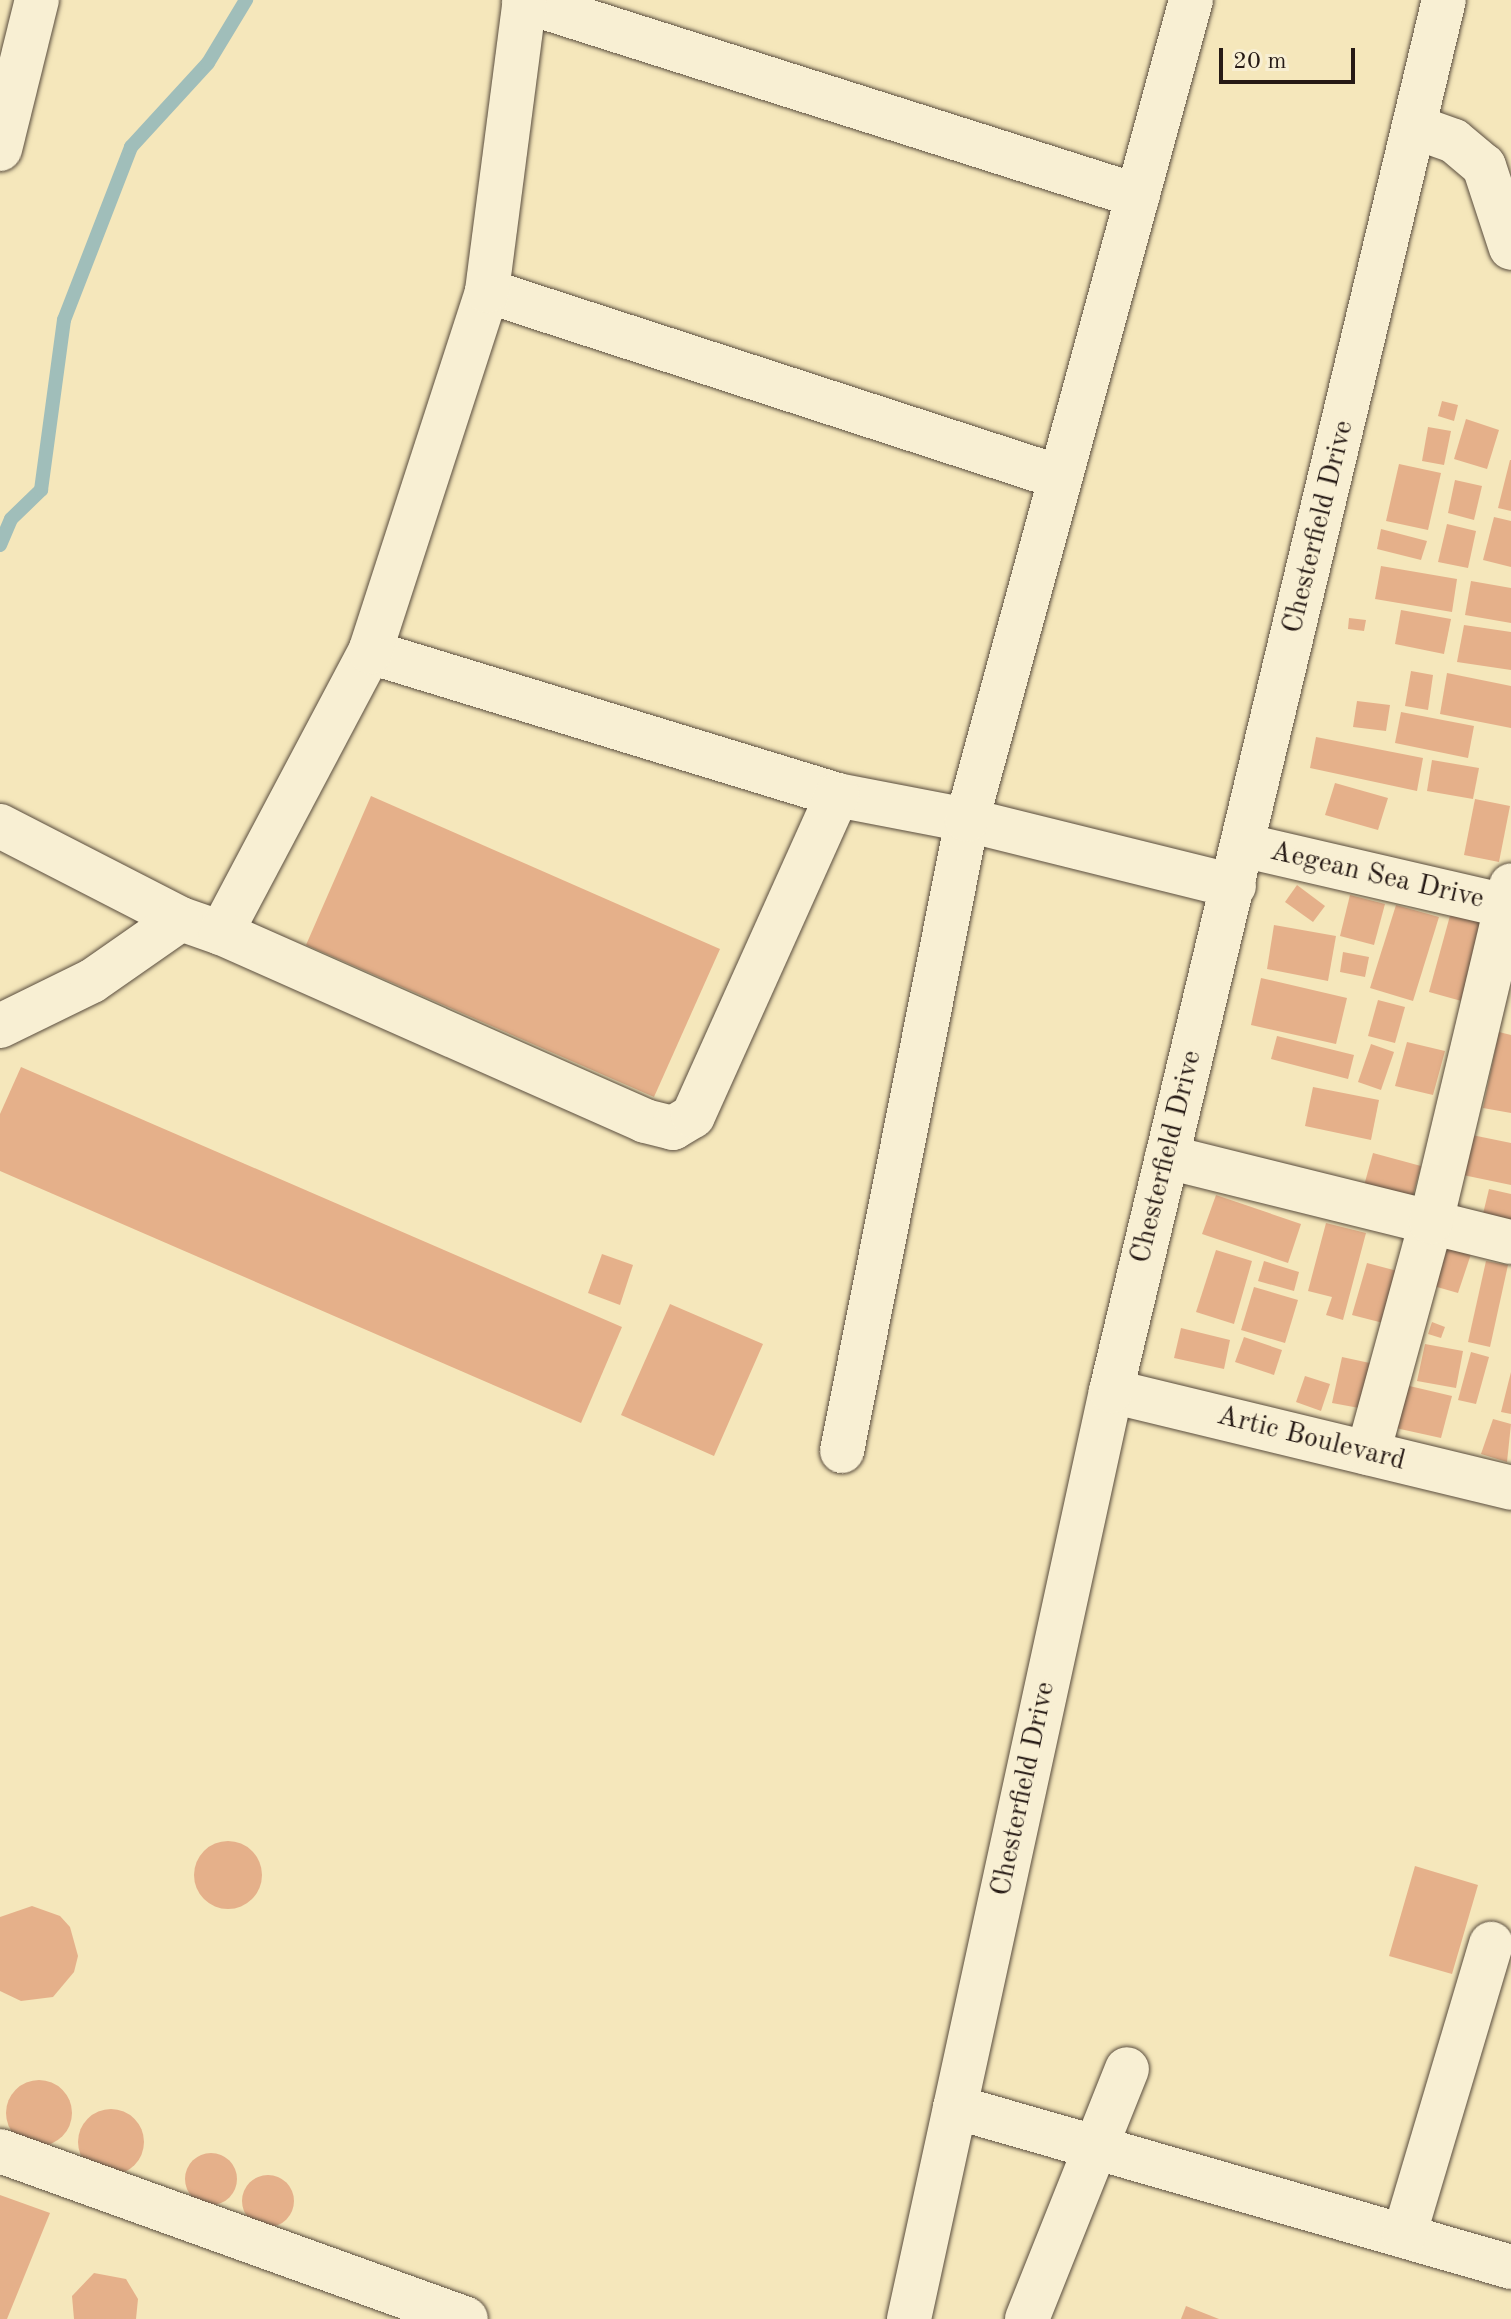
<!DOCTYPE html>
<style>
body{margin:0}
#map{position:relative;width:1511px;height:2319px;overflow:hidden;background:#f5e7bb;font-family:"Old Standard TT",serif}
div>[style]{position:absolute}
.stream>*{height:14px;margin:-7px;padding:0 7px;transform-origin:7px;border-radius:7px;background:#a0beba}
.building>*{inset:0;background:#e5b08a}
.round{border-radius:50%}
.roads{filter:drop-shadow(0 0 2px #5a4d3e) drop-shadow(0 0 2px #5a4d3e)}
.minor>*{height:44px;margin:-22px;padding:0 22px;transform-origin:22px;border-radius:22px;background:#f8efd3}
span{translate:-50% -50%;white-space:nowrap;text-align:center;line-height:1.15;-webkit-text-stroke:6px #f8efd3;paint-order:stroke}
.street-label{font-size:28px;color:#261a15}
.scale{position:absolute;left:1219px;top:48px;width:136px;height:36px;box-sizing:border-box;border:4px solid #261a15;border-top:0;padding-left:10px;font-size:24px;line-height:28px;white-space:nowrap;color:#261a15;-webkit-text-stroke:6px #f8efd3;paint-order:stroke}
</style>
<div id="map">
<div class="stream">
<i style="left:0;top:545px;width:28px;rotate:-67deg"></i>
<i style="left:11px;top:519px;width:42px;rotate:-44deg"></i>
<i style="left:41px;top:490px;width:172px;rotate:-82.3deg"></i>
<i style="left:64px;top:320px;width:186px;rotate:-68.8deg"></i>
<i style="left:131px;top:147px;width:114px;rotate:-47.5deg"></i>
<i style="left:208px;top:63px;width:74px;rotate:-58.9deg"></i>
</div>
<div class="building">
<i style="clip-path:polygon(1442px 401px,1458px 405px,1454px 421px,1438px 416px)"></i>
<i style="clip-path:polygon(1466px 419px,1499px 430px,1487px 469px,1454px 459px)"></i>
<i style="clip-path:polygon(1428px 427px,1451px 431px,1444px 465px,1422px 461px)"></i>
<i style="clip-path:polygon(1510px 460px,1511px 460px,1511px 511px,1498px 508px)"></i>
<i style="clip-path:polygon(1399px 464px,1441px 473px,1428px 530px,1386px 521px)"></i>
<i style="clip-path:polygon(1455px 480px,1482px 486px,1474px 520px,1448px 513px)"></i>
<i style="clip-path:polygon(1494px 517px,1511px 521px,1511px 567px,1483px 560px)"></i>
<i style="clip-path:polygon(1447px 524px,1476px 531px,1468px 568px,1438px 562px)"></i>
<i style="clip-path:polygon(1381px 529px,1427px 541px,1421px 560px,1377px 549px)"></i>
<i style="clip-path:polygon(1381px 566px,1457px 579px,1452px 612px,1375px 599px)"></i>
<i style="clip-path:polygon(1471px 581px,1511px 588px,1511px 623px,1465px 615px)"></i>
<i style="clip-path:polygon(1401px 610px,1451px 619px,1444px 654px,1395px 644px)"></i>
<i style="clip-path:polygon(1349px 618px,1366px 620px,1364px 631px,1348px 629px)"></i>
<i style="clip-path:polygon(1464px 625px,1511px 632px,1511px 670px,1457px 662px)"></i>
<i style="clip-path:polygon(1411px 671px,1433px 675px,1428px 710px,1405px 706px)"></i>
<i style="clip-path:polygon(1447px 673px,1511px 686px,1511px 728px,1440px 714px)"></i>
<i style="clip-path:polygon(1357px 701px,1390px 705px,1386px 731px,1353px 727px)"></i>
<i style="clip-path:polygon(1401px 712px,1474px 726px,1468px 758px,1395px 743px)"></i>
<i style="clip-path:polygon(1316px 737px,1423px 758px,1417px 791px,1310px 768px)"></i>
<i style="clip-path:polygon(1432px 760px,1479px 768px,1473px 799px,1427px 791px)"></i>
<i style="clip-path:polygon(1335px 783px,1388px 798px,1378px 830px,1325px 815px)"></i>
<i style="clip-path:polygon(371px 796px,720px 949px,654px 1097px,306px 945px)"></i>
<i style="clip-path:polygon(1475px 799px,1510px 806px,1499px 862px,1464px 855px)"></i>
<i style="clip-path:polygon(1297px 885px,1325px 906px,1313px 922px,1285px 902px)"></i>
<i style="clip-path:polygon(1350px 895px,1385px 904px,1374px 945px,1340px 936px)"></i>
<i style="clip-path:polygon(1396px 905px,1439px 917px,1413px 1001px,1370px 988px)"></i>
<i style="clip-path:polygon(1451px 912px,1487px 922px,1465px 1002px,1429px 992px)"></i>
<i style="clip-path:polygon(1274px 925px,1336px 936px,1328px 981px,1267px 969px)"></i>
<i style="clip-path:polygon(1343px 952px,1369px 957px,1365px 977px,1340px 972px)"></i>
<i style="clip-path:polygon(1261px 978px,1347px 998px,1336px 1044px,1251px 1025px)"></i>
<i style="clip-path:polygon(1378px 1000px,1405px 1007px,1395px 1043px,1368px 1036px)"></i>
<i style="clip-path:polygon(1499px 1032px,1511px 1035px,1511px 1113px,1483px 1108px)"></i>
<i style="clip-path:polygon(1277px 1036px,1354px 1055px,1348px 1079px,1271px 1059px)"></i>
<i style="clip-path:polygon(1407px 1042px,1445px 1051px,1433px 1095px,1395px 1086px)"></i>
<i style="clip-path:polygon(1371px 1044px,1394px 1052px,1381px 1090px,1358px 1082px)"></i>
<i style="clip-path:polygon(21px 1067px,622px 1327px,581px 1423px,0 1171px,0 1114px)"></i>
<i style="clip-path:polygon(1313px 1087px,1379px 1100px,1371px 1140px,1305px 1126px)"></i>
<i style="clip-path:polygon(1472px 1135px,1511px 1143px,1511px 1185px,1463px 1175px)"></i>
<i style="clip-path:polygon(1373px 1153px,1421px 1166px,1410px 1206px,1362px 1193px)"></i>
<i style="clip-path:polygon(1489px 1189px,1511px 1194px,1511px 1225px,1482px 1218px)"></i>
<i style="clip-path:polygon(1216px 1195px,1301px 1224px,1288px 1263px,1202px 1234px)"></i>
<i style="clip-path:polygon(1326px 1223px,1366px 1233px,1343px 1320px,1326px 1315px,1332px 1297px,1308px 1291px)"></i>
<i style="clip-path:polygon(1445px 1236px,1474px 1245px,1458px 1293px,1430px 1285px)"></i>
<i style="clip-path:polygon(1216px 1250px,1252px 1261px,1234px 1324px,1196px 1312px)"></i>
<i style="clip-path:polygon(602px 1254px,633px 1265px,620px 1305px,588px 1293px)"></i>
<i style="clip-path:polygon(1264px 1261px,1299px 1272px,1294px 1291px,1258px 1281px)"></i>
<i style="clip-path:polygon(1486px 1261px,1508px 1265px,1490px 1347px,1468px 1342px)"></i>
<i style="clip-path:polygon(1367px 1263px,1405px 1273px,1391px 1325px,1352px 1315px)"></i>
<i style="clip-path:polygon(1254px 1287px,1298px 1300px,1285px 1343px,1241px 1330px)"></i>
<i style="clip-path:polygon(670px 1304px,763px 1344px,714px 1456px,621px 1415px)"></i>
<i style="clip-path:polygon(1432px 1322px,1445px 1327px,1441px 1338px,1428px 1334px)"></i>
<i style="clip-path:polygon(1181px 1328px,1230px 1340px,1224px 1369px,1174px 1358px)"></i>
<i style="clip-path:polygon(1244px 1337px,1282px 1350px,1274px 1375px,1235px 1362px)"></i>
<i style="clip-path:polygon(1425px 1344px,1463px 1351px,1456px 1388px,1417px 1381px)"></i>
<i style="clip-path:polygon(1471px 1352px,1489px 1357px,1476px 1404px,1458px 1400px)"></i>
<i style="clip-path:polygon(1342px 1357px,1379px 1365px,1370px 1410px,1332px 1403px)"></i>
<i style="clip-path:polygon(1511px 1372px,1511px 1414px,1501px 1412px)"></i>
<i style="clip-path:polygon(1305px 1376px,1330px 1384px,1321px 1411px,1296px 1402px)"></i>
<i style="clip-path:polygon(1401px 1384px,1452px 1396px,1441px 1438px,1391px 1427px)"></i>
<i style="clip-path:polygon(1493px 1419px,1511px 1424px,1507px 1462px,1481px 1454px)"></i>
<i class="round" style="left:194px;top:1841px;width:68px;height:68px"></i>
<i style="clip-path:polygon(1415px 1866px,1478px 1885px,1452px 1974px,1389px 1956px)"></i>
<i style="clip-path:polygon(32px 1906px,60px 1916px,70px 1927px,78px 1956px,74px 1972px,53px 1997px,21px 2001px,0 1991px,0 1917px)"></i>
<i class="round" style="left:6px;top:2080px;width:66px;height:66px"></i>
<i class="round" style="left:78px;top:2109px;width:66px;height:66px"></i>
<i class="round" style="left:185px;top:2153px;width:52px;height:52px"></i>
<i class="round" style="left:242px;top:2175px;width:52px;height:52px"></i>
<i style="clip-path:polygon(0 2195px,50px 2213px,7px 2319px,0 2319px)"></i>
<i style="clip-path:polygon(94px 2273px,126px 2279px,138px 2299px,136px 2319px,74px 2319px,72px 2296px)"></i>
<i style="clip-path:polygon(1186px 2306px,1219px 2319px,1181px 2319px)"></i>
</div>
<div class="roads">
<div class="minor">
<i style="left:524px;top:1px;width:644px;rotate:17.62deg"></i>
<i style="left:1415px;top:127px;width:41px;rotate:19.7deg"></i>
<i style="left:1454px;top:141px;width:39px;rotate:40deg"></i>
<i style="left:1484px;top:166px;width:86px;rotate:71.8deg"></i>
<i style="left:0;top:149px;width:154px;rotate:-76.1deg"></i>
<i style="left:487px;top:291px;width:601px;rotate:18.01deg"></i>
<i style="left:370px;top:652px;width:488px;rotate:17deg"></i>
<i style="left:837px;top:795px;width:132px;rotate:10.9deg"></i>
<i style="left:967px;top:820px;width:275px;rotate:13.9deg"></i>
<i style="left:0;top:826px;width:203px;rotate:27.2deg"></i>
<i style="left:181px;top:919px;width:42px;rotate:19.3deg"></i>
<i style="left:221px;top:933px;width:318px;rotate:-62.1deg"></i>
<i style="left:370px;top:652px;width:379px;rotate:-72deg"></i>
<i style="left:487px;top:291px;width:293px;rotate:-82.6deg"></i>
<i style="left:1242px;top:845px;width:276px;rotate:13deg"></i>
<i style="left:221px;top:933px;width:464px;rotate:23.9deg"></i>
<i style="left:645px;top:1121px;width:29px;rotate:14deg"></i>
<i style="left:673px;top:1128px;width:23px;rotate:-31deg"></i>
<i style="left:693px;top:1116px;width:352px;rotate:-65.8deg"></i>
<i style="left:0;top:1026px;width:102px;rotate:-26.1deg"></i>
<i style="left:92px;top:981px;width:108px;rotate:-34.9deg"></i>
<i style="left:1167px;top:1157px;width:354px;rotate:13.9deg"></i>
<i style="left:1111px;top:1391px;width:412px;rotate:13.6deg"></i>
<i style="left:842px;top:1451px;width:643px;rotate:-78.79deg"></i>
<i style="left:967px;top:820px;width:850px;rotate:-74.72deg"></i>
<i style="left:1368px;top:1453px;width:239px;rotate:-74.7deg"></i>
<i style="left:1431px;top:1222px;width:346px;rotate:-76.6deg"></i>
<i style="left:955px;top:2107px;width:579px;rotate:16.05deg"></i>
<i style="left:0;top:2151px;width:495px;rotate:19.8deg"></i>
<i style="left:1404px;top:2236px;width:305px;rotate:-73.4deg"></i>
<i style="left:909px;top:2319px;width:950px;rotate:-77.72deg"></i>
<i style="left:1111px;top:1391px;width:1430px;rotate:-76.54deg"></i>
<i style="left:1027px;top:2319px;width:269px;rotate:-68.2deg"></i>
</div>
</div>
<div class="street-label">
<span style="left:1319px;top:527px;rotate:-76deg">Chesterfield Drive</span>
<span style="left:1377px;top:876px;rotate:13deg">Aegean Sea Drive</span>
<span style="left:1167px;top:1157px;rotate:-76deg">Chesterfield Drive</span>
<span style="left:1311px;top:1439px;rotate:14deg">Artic Boulevard</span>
<span style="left:1024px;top:1789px;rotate:-78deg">Chesterfield Drive</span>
</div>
<div class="scale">20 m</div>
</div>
